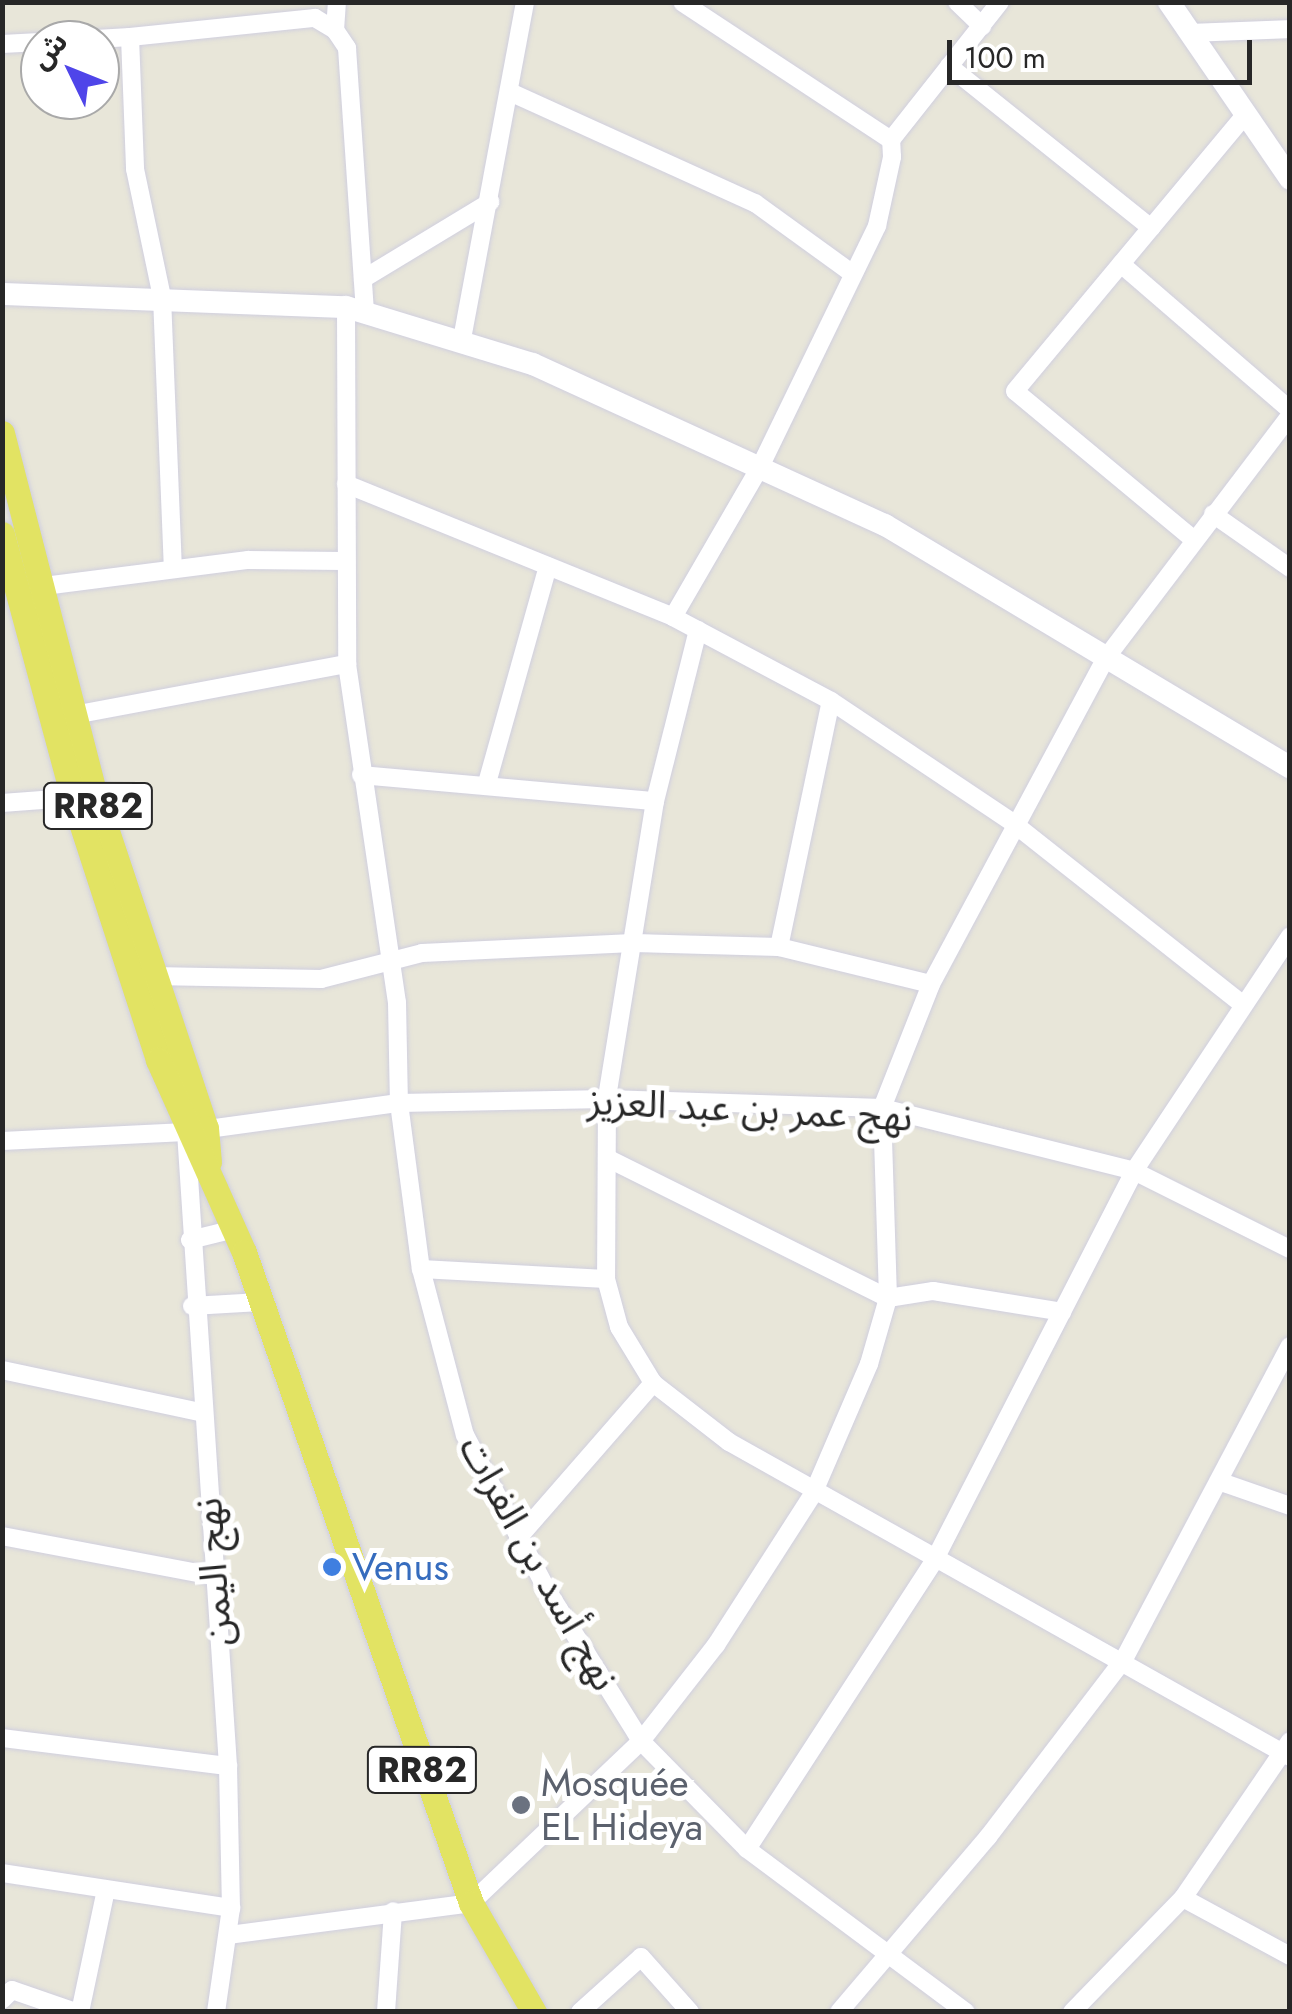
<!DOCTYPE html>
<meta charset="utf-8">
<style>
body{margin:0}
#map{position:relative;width:1292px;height:2014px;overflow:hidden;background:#e8e6d9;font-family:Jost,"Noto Sans Arabic",sans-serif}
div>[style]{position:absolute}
.roads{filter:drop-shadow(0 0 2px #d0cfdf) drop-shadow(0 0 2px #d0cfdf)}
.street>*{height:18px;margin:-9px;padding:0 9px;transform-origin:9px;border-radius:9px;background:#fff}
.secondary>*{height:22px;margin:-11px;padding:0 11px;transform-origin:11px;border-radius:11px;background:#fff}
.primary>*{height:25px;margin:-12.5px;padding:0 12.5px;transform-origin:12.5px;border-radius:12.5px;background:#e2e363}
.dots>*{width:28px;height:28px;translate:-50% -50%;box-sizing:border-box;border:5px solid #fff;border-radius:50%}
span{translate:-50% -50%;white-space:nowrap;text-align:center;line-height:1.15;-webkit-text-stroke:10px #fff;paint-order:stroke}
.shield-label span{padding:2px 8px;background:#fff;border:2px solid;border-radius:8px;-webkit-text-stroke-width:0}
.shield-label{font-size:35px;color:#272727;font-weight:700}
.street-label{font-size:38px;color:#272727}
.shop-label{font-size:38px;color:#366cbe}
.left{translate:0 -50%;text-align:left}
.worship-label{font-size:38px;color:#5b616d}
.frame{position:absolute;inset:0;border:5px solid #272727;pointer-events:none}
.north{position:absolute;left:20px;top:20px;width:100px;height:100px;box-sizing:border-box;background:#fff;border:2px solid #a9a9a9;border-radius:50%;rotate:313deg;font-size:28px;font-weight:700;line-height:40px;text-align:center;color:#272727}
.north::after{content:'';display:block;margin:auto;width:35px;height:45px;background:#4f45e9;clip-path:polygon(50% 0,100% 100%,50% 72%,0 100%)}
.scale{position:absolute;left:947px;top:40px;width:305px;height:45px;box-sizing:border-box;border:5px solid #272727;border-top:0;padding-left:12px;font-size:30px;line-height:35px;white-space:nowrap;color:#272727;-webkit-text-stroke:8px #fff;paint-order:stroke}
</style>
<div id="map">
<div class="roads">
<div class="street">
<i style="left:957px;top:2px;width:35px;rotate:44deg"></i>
<i style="left:335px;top:30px;width:28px;rotate:-86deg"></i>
<i style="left:1192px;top:33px;width:98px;rotate:-2.3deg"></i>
<i style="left:130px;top:37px;width:186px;rotate:-5.9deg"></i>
<i style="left:315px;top:18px;width:23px;rotate:31deg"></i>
<i style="left:335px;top:30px;width:22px;rotate:56deg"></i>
<i style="left:347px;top:48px;width:266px;rotate:86.1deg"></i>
<i style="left:79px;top:40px;width:51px;rotate:-3.4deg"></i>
<i style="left:130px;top:37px;width:132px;rotate:87.8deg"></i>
<i style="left:135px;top:169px;width:131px;rotate:78.1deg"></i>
<i style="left:162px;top:297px;width:272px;rotate:87.7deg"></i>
<i style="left:2px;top:44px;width:38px;rotate:-3deg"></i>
<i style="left:949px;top:66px;width:259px;rotate:38.7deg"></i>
<i style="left:512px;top:93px;width:267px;rotate:24.4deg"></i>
<i style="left:755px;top:203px;width:121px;rotate:35.9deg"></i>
<i style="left:891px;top:140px;width:176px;rotate:-51.7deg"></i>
<i style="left:1121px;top:264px;width:223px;rotate:40.8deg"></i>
<i style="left:363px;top:279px;width:149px;rotate:-31.2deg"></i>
<i style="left:346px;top:307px;width:357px;rotate:89.8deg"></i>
<i style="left:347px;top:664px;width:342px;rotate:81.6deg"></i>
<i style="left:397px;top:1002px;width:101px;rotate:88.9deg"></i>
<i style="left:399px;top:1103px;width:167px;rotate:82.5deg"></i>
<i style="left:421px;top:1269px;width:172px;rotate:75.2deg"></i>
<i style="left:465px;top:1435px;width:175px;rotate:62.1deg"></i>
<i style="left:547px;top:1590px;width:178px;rotate:58.1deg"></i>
<i style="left:641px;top:1741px;width:151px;rotate:45.5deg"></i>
<i style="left:747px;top:1849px;width:273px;rotate:36.7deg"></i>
<i style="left:462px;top:339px;width:343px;rotate:-79.4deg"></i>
<i style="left:346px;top:484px;width:353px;rotate:22.1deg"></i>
<i style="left:673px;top:617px;width:179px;rotate:28deg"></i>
<i style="left:831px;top:701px;width:219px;rotate:33.8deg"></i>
<i style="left:1013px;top:823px;width:290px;rotate:38.3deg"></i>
<i style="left:1213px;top:514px;width:94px;rotate:35deg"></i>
<i style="left:1193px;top:539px;width:231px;rotate:-140.3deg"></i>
<i style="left:1015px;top:391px;width:361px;rotate:-50.2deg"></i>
<i style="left:44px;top:586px;width:206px;rotate:-7.3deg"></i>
<i style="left:248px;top:560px;width:95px;rotate:0.6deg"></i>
<i style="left:673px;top:617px;width:176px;rotate:-59.9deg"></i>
<i style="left:761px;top:465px;width:266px;rotate:-64.1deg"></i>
<i style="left:877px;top:226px;width:71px;rotate:-77.7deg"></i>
<i style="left:892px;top:157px;width:17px;rotate:-93deg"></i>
<i style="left:891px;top:140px;width:250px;rotate:-146.6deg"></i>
<i style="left:698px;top:630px;width:176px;rotate:104.1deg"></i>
<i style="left:655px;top:801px;width:302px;rotate:99.2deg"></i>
<i style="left:607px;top:1099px;width:180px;rotate:90.3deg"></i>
<i style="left:606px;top:1279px;width:50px;rotate:74.8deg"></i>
<i style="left:619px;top:1327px;width:66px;rotate:58.7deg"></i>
<i style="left:653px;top:1383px;width:96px;rotate:37.8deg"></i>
<i style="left:729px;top:1442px;width:643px;rotate:29.31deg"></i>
<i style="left:74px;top:715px;width:278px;rotate:-10.6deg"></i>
<i style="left:361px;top:775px;width:295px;rotate:5.1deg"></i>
<i style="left:487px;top:783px;width:225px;rotate:-74.3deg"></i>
<i style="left:2px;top:803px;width:80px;rotate:-4.3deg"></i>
<i style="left:779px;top:947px;width:251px;rotate:-78.1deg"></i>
<i style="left:151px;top:976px;width:170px;rotate:1deg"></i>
<i style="left:321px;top:979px;width:104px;rotate:-14.4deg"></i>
<i style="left:422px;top:953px;width:211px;rotate:-2.7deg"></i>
<i style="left:633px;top:943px;width:146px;rotate:1.6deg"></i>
<i style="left:779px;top:947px;width:156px;rotate:13.7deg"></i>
<i style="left:186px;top:1132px;width:635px;rotate:86.21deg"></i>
<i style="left:228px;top:1766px;width:142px;rotate:88.8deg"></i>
<i style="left:231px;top:1908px;width:105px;rotate:98.2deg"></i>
<i style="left:2px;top:1141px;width:184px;rotate:-2.8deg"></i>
<i style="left:186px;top:1132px;width:215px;rotate:-7.8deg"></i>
<i style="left:399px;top:1103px;width:208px;rotate:-1.1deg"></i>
<i style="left:607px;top:1099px;width:275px;rotate:1.9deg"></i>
<i style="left:882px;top:1108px;width:260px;rotate:14deg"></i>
<i style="left:1134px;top:1171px;width:174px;rotate:26.6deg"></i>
<i style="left:607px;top:1158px;width:314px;rotate:26.5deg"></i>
<i style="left:888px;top:1298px;width:46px;rotate:-8.8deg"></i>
<i style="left:933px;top:1291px;width:131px;rotate:9.2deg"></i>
<i style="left:190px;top:1240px;width:46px;rotate:-13.7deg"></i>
<i style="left:421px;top:1269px;width:185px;rotate:3.1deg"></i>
<i style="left:192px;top:1306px;width:68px;rotate:-3.4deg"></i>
<i style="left:2px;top:1370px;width:202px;rotate:12deg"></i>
<i style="left:1224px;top:1483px;width:70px;rotate:19.2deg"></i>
<i style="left:2px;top:1536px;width:215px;rotate:10.7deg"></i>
<i style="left:518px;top:1538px;width:206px;rotate:-48.9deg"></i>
<i style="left:2px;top:1738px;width:228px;rotate:7.1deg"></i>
<i style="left:747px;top:1849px;width:346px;rotate:-57deg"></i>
<i style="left:935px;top:1559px;width:436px;rotate:-62.8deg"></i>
<i style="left:1134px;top:1171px;width:282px;rotate:-56.4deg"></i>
<i style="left:2px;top:1873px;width:232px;rotate:8.7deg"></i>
<i style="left:1183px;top:1898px;width:122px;rotate:28.5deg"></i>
<i style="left:229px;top:1935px;width:244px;rotate:-7.5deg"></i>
<i style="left:471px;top:1903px;width:235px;rotate:-43.6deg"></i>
<i style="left:641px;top:1741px;width:122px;rotate:-52deg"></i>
<i style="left:716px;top:1645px;width:179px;rotate:-57.3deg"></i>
<i style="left:813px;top:1494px;width:142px;rotate:-66.7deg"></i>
<i style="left:869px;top:1364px;width:69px;rotate:-73.9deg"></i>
<i style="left:888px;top:1298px;width:190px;rotate:-91.8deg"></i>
<i style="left:882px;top:1108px;width:133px;rotate:-68.4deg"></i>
<i style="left:931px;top:984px;width:370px;rotate:-61.8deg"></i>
<i style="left:1106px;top:658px;width:304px;rotate:-52.8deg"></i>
<i style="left:2px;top:2000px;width:14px;rotate:-45deg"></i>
<i style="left:12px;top:1990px;width:68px;rotate:19deg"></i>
<i style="left:80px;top:2012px;width:121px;rotate:-78deg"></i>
<i style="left:386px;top:2012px;width:101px;rotate:-86deg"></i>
<i style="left:580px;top:2012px;width:82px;rotate:-42deg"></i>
<i style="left:641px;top:1957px;width:74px;rotate:48.3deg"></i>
<i style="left:839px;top:2012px;width:230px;rotate:-49.6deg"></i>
<i style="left:988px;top:1837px;width:224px;rotate:-52.6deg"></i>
<i style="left:1124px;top:1659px;width:354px;rotate:-62.1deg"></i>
<i style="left:1072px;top:2012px;width:159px;rotate:-45.8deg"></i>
<i style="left:1183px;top:1898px;width:190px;rotate:-55.7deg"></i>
</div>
<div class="secondary">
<i style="left:1169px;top:2px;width:214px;rotate:55.6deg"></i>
<i style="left:2px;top:294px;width:344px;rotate:2.2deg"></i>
<i style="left:346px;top:307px;width:195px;rotate:17deg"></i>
<i style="left:533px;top:364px;width:387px;rotate:24.6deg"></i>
<i style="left:885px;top:525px;width:472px;rotate:30.9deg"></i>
</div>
<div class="primary">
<i style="left:2px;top:433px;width:374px;rotate:75.6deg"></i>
<i style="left:95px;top:795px;width:351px;rotate:71.6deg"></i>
<i style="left:206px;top:1128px;width:34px;rotate:85deg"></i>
<i style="left:2px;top:534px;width:273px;rotate:74.9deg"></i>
<i style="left:73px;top:798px;width:275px;rotate:72deg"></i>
<i style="left:158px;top:1060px;width:210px;rotate:65.9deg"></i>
<i style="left:244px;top:1252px;width:689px;rotate:70.78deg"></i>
<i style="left:471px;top:1903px;width:126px;rotate:60deg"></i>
</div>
</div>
<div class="dots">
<i style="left:332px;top:1567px;background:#3f7fe0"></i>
<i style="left:521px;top:1805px;background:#6b7280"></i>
</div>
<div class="shield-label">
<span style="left:98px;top:806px">RR82</span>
<span style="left:422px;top:1770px">RR82</span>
</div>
<div class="street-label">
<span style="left:750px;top:1109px;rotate:3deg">نهج عمر بن عبد العزيز</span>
<span style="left:539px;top:1563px;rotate:61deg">نهج أسد بن الفرات</span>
<span style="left:213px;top:1572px;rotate:-94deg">نهج اليمن</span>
</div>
<div class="shop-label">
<span class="left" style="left:352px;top:1567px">Venus</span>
</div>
<div class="worship-label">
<span class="left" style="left:541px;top:1805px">Mosquée<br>EL Hideya</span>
</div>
<div class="frame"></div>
<div class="north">ش</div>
<div class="scale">100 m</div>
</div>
